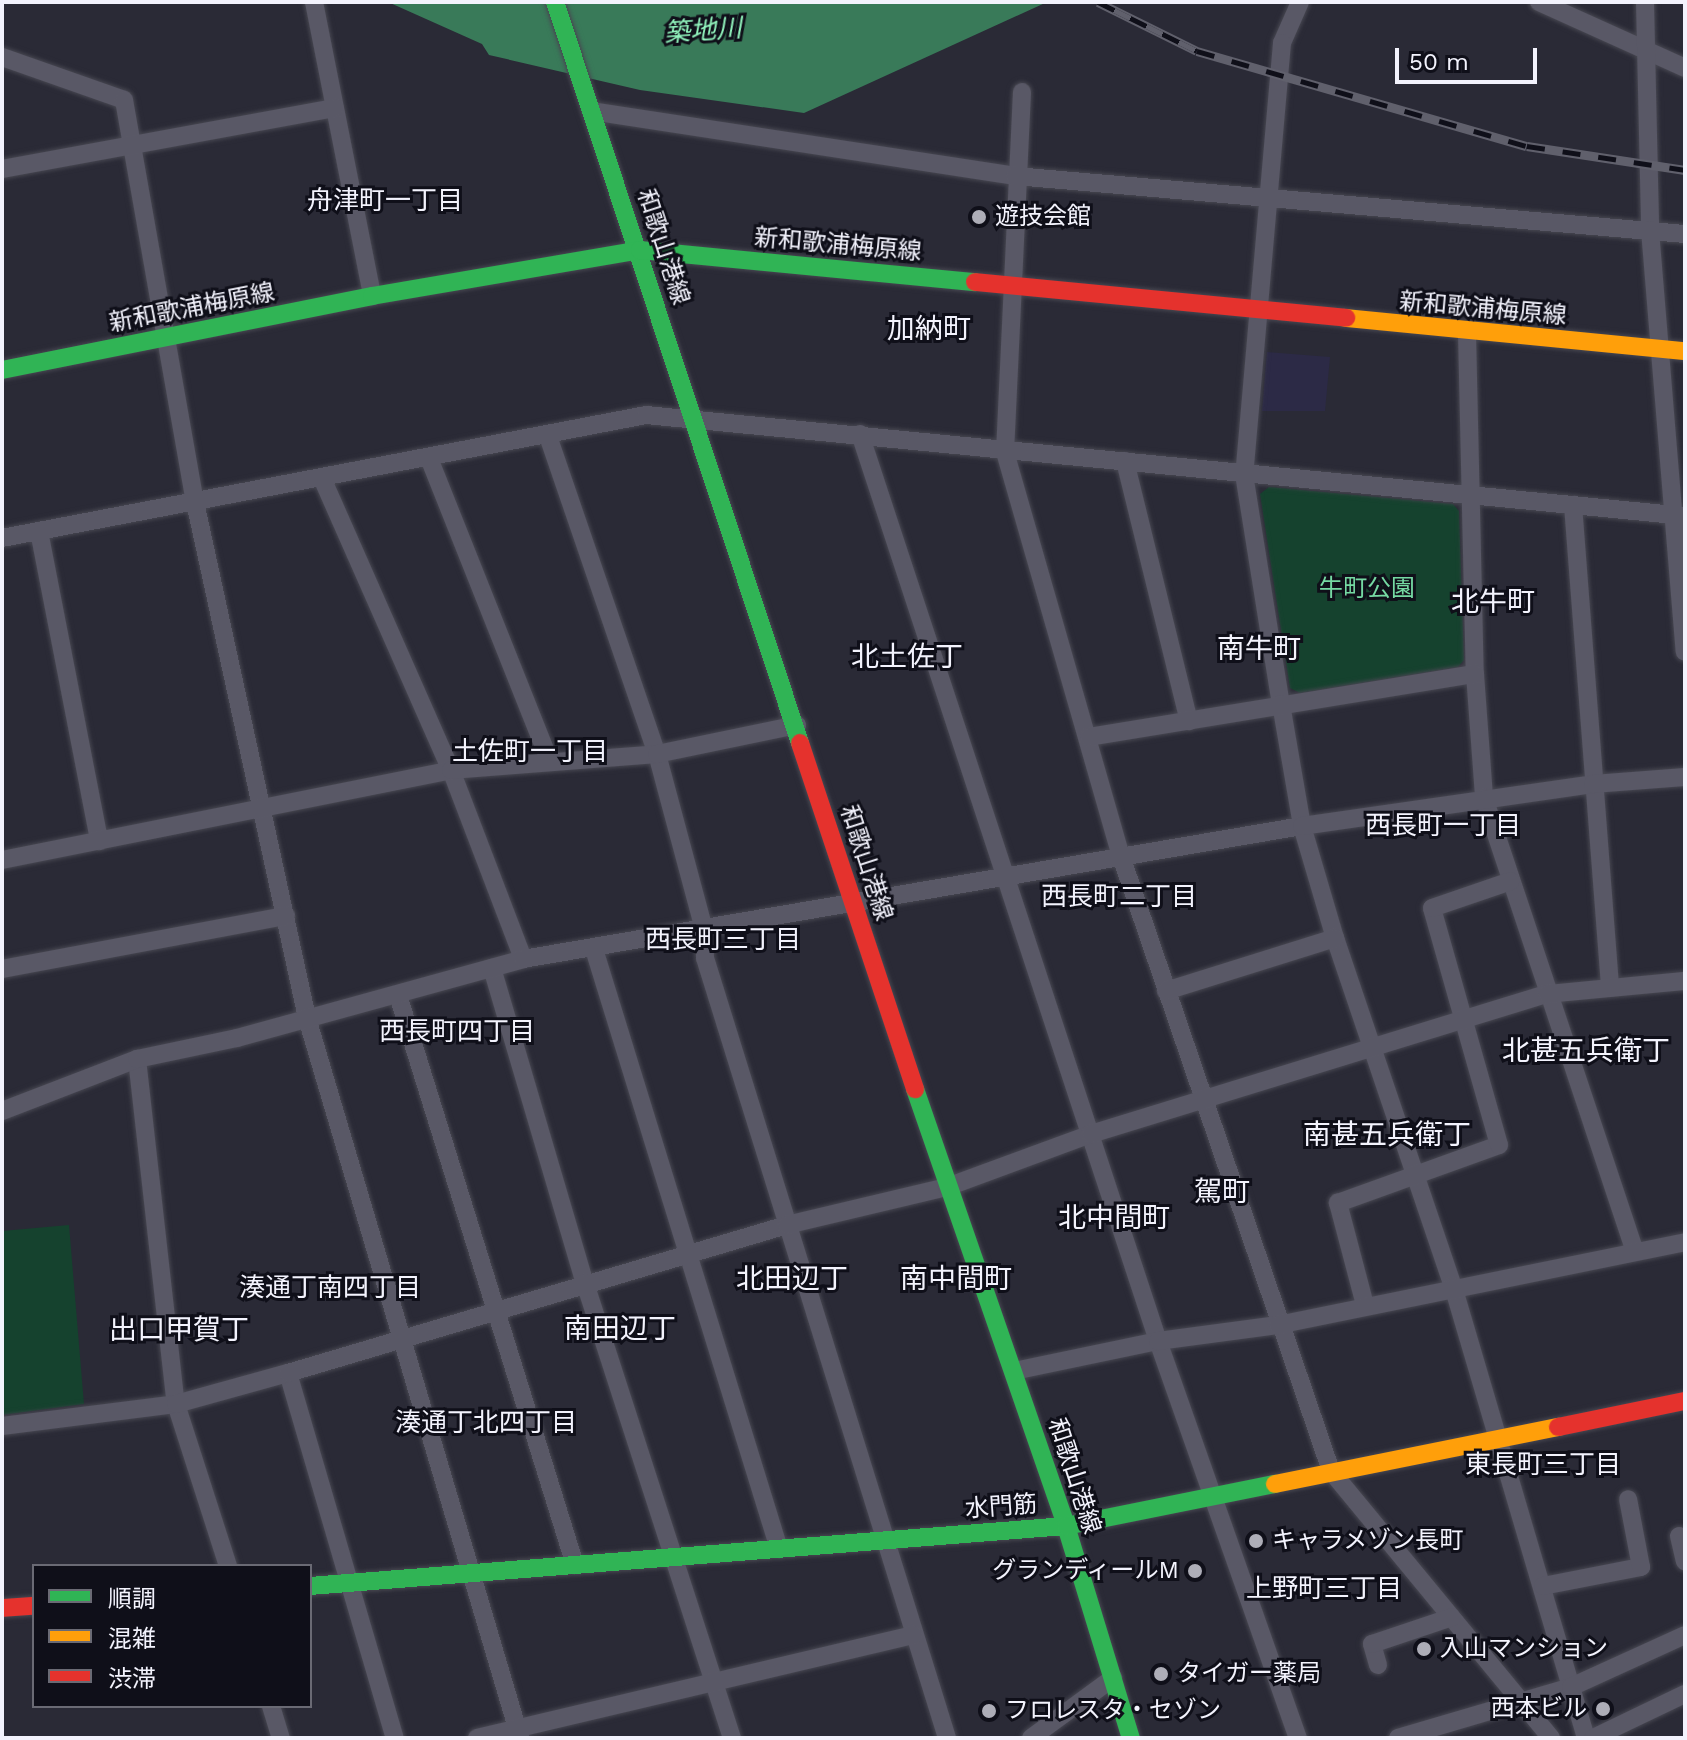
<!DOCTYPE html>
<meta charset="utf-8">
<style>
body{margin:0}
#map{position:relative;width:1687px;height:1740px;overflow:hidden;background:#2a2a36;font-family:"Work Sans","Noto Sans JP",sans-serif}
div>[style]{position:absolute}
.built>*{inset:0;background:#2c2a46}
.green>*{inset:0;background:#15422e}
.water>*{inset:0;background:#397a59}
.roads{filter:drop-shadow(0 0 2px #474751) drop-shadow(0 0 2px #474751)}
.street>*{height:18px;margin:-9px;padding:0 9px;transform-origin:9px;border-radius:9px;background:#595866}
.fast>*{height:18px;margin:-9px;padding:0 9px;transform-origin:9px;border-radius:9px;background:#30b455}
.slow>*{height:18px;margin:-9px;padding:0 9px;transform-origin:9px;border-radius:9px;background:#ff9f0a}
.jam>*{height:18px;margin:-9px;padding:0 9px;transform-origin:9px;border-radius:9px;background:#e5322d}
.rail>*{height:9px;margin-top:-4.5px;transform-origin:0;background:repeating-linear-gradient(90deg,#0f0f19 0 18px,#60606c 0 36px);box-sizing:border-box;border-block:2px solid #60606c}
.dots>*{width:22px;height:22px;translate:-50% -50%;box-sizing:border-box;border:4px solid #0f0f19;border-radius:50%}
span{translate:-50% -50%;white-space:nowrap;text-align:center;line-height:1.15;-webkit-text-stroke:6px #0f0f19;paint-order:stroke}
.poi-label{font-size:24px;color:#f3f3fd}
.left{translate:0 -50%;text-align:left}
.right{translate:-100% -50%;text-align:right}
.street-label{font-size:24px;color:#f3f3fd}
.park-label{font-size:24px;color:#75d9a3}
.water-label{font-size:26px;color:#93f7bf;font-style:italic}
.neighbourhood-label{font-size:26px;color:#f3f3fd}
.quarter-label{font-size:28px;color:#f3f3fd}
.frame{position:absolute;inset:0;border:4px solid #f3f3fd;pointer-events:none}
.legend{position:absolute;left:32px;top:1564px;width:280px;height:144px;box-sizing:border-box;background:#0f0f19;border:2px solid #6a6a74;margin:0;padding:10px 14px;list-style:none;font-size:24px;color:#f3f3fd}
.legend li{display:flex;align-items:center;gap:16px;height:40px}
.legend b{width:40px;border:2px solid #6a6a74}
.scale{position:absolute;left:1395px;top:48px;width:142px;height:36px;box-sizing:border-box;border:4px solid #f3f3fd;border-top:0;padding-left:10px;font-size:24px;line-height:28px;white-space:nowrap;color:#f3f3fd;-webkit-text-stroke:6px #0f0f19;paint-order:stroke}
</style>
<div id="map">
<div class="built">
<i style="clip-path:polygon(1267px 352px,1330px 357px,1325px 411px,1262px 411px)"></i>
</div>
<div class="green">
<i style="clip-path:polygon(1269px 487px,1453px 504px,1459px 511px,1464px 660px,1458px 667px,1300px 693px,1290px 688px,1260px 494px)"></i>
<i style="clip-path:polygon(69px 1225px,84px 1404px,2px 1415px,2px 1231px)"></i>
</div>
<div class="water">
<i style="clip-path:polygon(388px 2px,1103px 2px,1045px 3px,804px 113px,640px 90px,489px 55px,482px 44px)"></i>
</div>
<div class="roads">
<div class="street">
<i style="left:314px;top:2px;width:300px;rotate:78.8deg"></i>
<i style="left:1300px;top:2px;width:45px;rotate:113.7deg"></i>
<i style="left:1282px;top:43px;width:433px;rotate:95deg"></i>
<i style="left:1244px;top:474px;width:233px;rotate:80.9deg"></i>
<i style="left:1281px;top:704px;width:124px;rotate:80.2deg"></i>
<i style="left:1302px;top:826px;width:117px;rotate:73.6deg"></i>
<i style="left:1335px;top:938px;width:367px;rotate:71.3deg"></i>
<i style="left:1453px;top:1286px;width:471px;rotate:73.6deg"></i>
<i style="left:1539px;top:2px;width:160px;rotate:24.3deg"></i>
<i style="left:1645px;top:2px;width:228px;rotate:88.7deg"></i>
<i style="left:1650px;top:230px;width:423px;rotate:85.3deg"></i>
<i style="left:2px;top:57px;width:129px;rotate:19.4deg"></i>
<i style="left:124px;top:100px;width:408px;rotate:80deg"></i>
<i style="left:195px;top:502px;width:528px;rotate:77.75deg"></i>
<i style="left:307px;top:1018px;width:751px;rotate:73.52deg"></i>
<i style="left:1022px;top:92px;width:360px;rotate:92.7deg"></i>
<i style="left:1005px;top:452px;width:420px;rotate:74deg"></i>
<i style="left:1121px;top:856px;width:650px;rotate:71.15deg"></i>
<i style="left:1331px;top:1471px;width:346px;rotate:50.5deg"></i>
<i style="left:591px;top:111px;width:429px;rotate:8.7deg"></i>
<i style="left:1015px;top:176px;width:673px;rotate:4.95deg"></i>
<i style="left:2px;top:169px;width:338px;rotate:-10.4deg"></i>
<i style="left:1467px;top:333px;width:341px;rotate:88.7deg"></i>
<i style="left:1475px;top:674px;width:124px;rotate:85.8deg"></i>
<i style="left:1484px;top:798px;width:478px;rotate:71.6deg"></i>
<i style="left:860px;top:434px;width:955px;rotate:71.81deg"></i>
<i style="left:1158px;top:1341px;width:421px;rotate:70.6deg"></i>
<i style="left:548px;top:436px;width:336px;rotate:71.1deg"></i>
<i style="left:657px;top:754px;width:181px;rotate:75deg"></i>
<i style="left:704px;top:929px;width:29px;rotate:88deg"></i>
<i style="left:705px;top:958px;width:817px;rotate:72.76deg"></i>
<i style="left:429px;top:458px;width:327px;rotate:68.3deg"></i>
<i style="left:1125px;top:461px;width:268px;rotate:76.2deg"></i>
<i style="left:322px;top:478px;width:319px;rotate:66.2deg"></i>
<i style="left:451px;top:770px;width:202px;rotate:69.1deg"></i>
<i style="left:1573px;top:505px;width:484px;rotate:85.6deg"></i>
<i style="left:39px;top:531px;width:316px;rotate:79deg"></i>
<i style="left:2px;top:538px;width:656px;rotate:-10.81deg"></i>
<i style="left:646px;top:415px;width:1044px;rotate:5.55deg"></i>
<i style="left:1089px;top:737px;width:391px;rotate:-9.3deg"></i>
<i style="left:2px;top:860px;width:458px;rotate:-11.3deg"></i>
<i style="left:451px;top:770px;width:207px;rotate:-4.4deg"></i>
<i style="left:657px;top:754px;width:143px;rotate:-11.7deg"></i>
<i style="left:594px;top:949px;width:628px;rotate:72.86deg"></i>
<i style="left:492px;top:968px;width:328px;rotate:73.6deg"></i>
<i style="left:585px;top:1283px;width:478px;rotate:72.1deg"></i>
<i style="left:2px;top:969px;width:289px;rotate:-10.6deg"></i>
<i style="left:1166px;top:991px;width:177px;rotate:-17.4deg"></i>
<i style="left:398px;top:995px;width:597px;rotate:72.75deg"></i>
<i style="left:137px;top:1059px;width:347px;rotate:83.6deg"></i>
<i style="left:176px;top:1404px;width:170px;rotate:72.2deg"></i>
<i style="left:2px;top:1111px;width:145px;rotate:-21.1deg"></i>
<i style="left:137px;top:1059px;width:102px;rotate:-11.9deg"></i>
<i style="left:237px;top:1038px;width:297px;rotate:-15.4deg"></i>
<i style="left:523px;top:959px;width:790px;rotate:-9.69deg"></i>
<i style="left:1302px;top:826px;width:294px;rotate:-8.2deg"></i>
<i style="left:1593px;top:784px;width:92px;rotate:-4.4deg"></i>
<i style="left:1365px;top:1305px;width:106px;rotate:-104.8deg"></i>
<i style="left:1338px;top:1203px;width:171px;rotate:-19.8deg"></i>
<i style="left:1499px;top:1145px;width:246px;rotate:-105.8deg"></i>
<i style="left:1432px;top:908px;width:83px;rotate:-18.9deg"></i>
<i style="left:1014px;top:1371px;width:147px;rotate:-11.8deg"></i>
<i style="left:1158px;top:1341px;width:121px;rotate:-7.6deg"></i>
<i style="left:1278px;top:1325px;width:415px;rotate:-11.5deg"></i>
<i style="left:288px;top:1373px;width:380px;rotate:73.7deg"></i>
<i style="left:2px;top:1426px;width:175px;rotate:-7.2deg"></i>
<i style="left:176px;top:1404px;width:116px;rotate:-15.5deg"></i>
<i style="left:288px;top:1373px;width:520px;rotate:-16.52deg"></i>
<i style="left:787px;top:1225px;width:164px;rotate:-13.4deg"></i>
<i style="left:947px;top:1187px;width:153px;rotate:-20.2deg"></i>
<i style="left:1091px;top:1134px;width:477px;rotate:-17.1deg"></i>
<i style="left:1547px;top:994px;width:139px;rotate:-5.4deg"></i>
<i style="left:1679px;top:1536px;width:26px;rotate:77deg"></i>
<i style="left:1543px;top:1586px;width:100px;rotate:-11deg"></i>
<i style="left:1641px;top:1567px;width:69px;rotate:-100.8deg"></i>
<i style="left:1378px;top:1665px;width:22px;rotate:-106deg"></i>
<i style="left:1372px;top:1644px;width:84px;rotate:-18.6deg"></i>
<i style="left:271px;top:1706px;width:34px;rotate:73deg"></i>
<i style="left:477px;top:1738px;width:449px;rotate:-13.3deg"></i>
<i style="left:1031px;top:1738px;width:102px;rotate:-36.2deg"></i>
<i style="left:1398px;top:1738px;width:180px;rotate:-16.4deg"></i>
<i style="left:1571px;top:1687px;width:125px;rotate:-24.5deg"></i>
<i style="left:1593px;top:1738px;width:102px;rotate:-25.6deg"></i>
</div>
<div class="fast">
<i style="left:555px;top:2px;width:780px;rotate:71.7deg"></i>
<i style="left:2px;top:370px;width:377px;rotate:-11.3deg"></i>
<i style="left:372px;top:296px;width:272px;rotate:-9.7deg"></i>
<i style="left:640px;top:250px;width:337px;rotate:5.5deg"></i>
<i style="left:915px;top:1089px;width:462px;rotate:70.9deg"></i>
<i style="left:1066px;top:1526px;width:222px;rotate:73deg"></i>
<i style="left:310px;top:1586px;width:758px;rotate:-4.54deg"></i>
<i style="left:1066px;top:1526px;width:213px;rotate:-11.4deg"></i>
</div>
<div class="slow">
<i style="left:1346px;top:318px;width:341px;rotate:5.6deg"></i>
<i style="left:1275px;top:1484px;width:289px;rotate:-11.4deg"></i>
</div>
<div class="jam">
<i style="left:975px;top:282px;width:373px;rotate:5.5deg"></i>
<i style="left:800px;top:743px;width:365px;rotate:71.6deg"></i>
<i style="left:1558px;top:1427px;width:130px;rotate:-11.6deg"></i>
<i style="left:2px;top:1608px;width:32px;rotate:-4deg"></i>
</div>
</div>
<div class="rail">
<i style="left:1098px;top:2px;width:110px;rotate:26.3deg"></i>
<i style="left:1197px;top:51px;width:343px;rotate:16.1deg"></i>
<i style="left:1527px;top:146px;width:160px;rotate:8.6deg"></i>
</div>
<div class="dots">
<i style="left:979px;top:217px;background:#adadb7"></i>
<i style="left:1256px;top:1541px;background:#adadb7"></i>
<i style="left:1195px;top:1571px;background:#adadb7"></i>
<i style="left:1424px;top:1649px;background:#adadb7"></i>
<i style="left:1161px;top:1674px;background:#adadb7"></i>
<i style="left:1603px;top:1709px;background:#adadb7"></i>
<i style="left:989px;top:1711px;background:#adadb7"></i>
</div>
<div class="poi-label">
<span class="left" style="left:995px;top:217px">遊技会館</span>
<span class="left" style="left:1272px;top:1541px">キャラメゾン長町</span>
<span class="right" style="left:1179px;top:1571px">グランディールM</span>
<span class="left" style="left:1440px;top:1649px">入山マンション</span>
<span class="left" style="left:1177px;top:1674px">タイガー薬局</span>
<span class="right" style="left:1587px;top:1709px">西本ビル</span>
<span class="left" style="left:1005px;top:1711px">フロレスタ・セゾン</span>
</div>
<div class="street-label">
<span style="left:838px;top:245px;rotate:5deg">新和歌浦梅原線</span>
<span style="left:663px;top:247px;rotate:72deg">和歌山港線</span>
<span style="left:192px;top:308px;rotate:-11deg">新和歌浦梅原線</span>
<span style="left:1483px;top:309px;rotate:5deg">新和歌浦梅原線</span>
<span style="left:866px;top:863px;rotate:72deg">和歌山港線</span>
<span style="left:1074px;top:1476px;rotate:72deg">和歌山港線</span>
<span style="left:1001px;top:1507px;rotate:-4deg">水門筋</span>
</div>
<div class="park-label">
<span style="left:1367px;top:589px">牛町公園</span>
</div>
<div class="water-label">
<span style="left:703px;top:31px;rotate:-4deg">築地川</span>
</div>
<div class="neighbourhood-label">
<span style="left:385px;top:201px">舟津町一丁目</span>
<span style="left:530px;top:752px">土佐町一丁目</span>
<span style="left:1443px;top:826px">西長町一丁目</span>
<span style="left:1119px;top:897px">西長町二丁目</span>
<span style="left:723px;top:940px">西長町三丁目</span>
<span style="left:457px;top:1032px">西長町四丁目</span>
<span style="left:330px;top:1288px">湊通丁南四丁目</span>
<span style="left:486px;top:1423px">湊通丁北四丁目</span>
<span style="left:1543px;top:1465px">東長町三丁目</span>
<span style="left:1324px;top:1589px">上野町三丁目</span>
</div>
<div class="quarter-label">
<span style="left:929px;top:329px">加納町</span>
<span style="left:1493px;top:602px">北牛町</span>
<span style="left:1259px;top:649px">南牛町</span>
<span style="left:907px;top:657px">北土佐丁</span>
<span style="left:1586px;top:1051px">北甚五兵衛丁</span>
<span style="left:1387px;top:1135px">南甚五兵衛丁</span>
<span style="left:1222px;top:1192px">駕町</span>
<span style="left:1114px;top:1218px">北中間町</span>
<span style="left:792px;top:1279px">北田辺丁</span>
<span style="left:956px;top:1279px">南中間町</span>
<span style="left:620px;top:1329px">南田辺丁</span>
<span style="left:179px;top:1330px">出口甲賀丁</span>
</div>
<div class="frame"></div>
<ul class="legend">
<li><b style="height:10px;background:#30b455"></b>順調</li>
<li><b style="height:10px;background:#ff9f0a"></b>混雑</li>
<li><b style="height:10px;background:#e5322d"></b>渋滞</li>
</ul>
<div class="scale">50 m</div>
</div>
